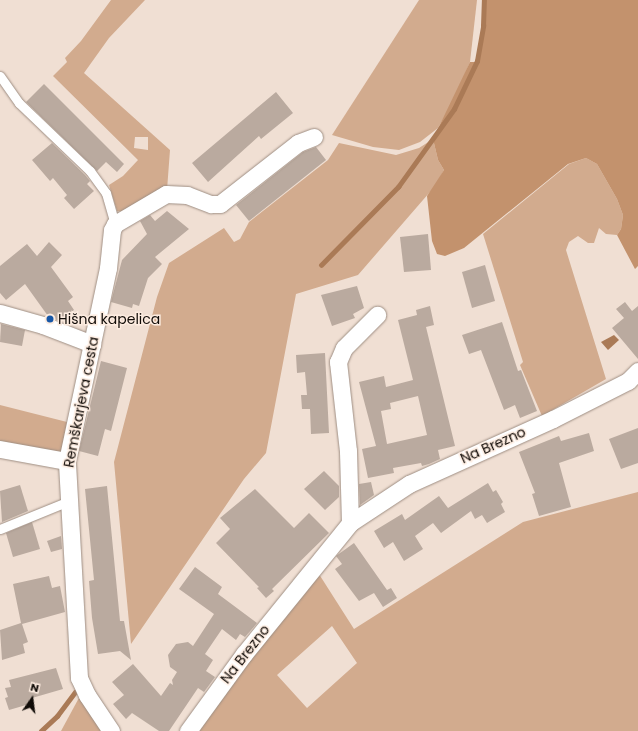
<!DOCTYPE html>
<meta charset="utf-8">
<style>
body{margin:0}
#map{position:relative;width:638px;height:731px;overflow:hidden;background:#f0dfd3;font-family:Poppins,sans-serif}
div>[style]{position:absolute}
.green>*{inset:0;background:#d2ab8e}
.forest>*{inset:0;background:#c3926d}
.water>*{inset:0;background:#aa7a56}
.stream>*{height:4.5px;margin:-2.25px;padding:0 2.25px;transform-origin:2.25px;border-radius:2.25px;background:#aa7a56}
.building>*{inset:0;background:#baaa9f}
.roads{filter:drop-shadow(0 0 1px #9e8e83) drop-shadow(0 0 1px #9e8e83)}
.lane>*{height:9px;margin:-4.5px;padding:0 4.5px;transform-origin:4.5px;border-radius:4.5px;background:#fff}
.street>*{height:17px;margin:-8.5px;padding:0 8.5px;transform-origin:8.5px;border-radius:8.5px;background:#fff}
.dots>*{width:11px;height:11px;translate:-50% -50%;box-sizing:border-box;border:2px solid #fdece0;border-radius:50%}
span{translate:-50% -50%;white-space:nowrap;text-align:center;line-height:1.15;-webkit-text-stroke:3px #fdece0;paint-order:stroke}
.poi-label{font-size:14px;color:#100b07}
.left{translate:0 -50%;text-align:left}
.street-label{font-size:14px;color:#100b07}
.north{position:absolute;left:12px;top:679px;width:40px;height:40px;-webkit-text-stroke:3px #fdece0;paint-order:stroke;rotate:14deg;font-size:11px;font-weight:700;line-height:16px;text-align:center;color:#100b07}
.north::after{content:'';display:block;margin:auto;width:14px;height:18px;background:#100b07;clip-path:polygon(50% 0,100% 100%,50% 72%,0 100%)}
</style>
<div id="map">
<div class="green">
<i style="clip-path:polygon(evenodd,111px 0,145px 0,109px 38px,84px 73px,170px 150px,167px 190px,125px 212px,117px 211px,109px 185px,123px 176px,138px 160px,53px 76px,67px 62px,65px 58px,81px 41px,111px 0,135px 137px,148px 137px,148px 150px,134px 148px,135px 137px)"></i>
<i style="clip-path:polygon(419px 0,477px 0,470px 62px,454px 100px,438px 128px,420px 142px,399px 150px,373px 147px,332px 135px)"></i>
<i style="clip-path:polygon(433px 139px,438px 160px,444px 170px,436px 185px,358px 275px,296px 294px,266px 453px,244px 479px,131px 644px,114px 462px,157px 297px,169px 263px,224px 228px,234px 242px,240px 239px,249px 222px,328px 160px,339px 143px,396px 155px,419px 148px)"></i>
<i style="clip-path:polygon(586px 158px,597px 164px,617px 199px,623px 215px,621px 229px,617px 235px,606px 234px,599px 228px,594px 243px,588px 243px,578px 236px,569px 242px,566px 250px,606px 379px,542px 416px,520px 365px,523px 362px,483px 234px,569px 164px)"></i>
<i style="clip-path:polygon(0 405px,67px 422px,61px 452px,0 443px)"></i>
<i style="clip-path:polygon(evenodd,638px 492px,638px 731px,196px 731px,217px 699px,317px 571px,354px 629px,523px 522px,638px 492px,332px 626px,357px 663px,307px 708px,277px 675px,332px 626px)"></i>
<i style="clip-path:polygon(80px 696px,106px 731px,61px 731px)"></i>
</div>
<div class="forest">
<i style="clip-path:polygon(485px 0,638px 0,638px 266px,635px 269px,617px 235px,621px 229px,623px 215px,617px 199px,597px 164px,586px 158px,568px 164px,464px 248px,445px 256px,437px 254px,432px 241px,427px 196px,444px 170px,438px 160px,433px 139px,470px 62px,478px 62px,486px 21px)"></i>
</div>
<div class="water">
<i style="clip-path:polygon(614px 335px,619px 340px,608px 350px,601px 342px)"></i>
</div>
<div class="stream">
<i style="left:321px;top:265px;width:110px;rotate:-45.4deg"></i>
<i style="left:398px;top:187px;width:96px;rotate:-54.3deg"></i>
<i style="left:454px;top:109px;width:53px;rotate:-64.4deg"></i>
<i style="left:477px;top:61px;width:36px;rotate:-80deg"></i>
<i style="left:483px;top:26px;width:26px;rotate:-88deg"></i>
<i style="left:41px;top:731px;width:22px;rotate:-43deg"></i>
<i style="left:57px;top:716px;width:30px;rotate:-53deg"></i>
</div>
<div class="building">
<i style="clip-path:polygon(44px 84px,124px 164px,117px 172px,106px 162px,97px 171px,26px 102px)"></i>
<i style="clip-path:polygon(276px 92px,293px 113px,261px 139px,259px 136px,208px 182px,192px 163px)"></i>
<i style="clip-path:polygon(52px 143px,85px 175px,90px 181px,87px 184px,94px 191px,74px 209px,64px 198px,67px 195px,53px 178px,50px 181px,32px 160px)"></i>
<i style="clip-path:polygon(316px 147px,326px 160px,249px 221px,236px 205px,303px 152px)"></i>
<i style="clip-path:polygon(167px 211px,189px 229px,155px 257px,162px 264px,148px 278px,139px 306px,133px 304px,132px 308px,111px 302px,122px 260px,147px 234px,140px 221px,150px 215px,155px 221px)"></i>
<i style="clip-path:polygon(428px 234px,431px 270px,404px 272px,400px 237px)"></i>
<i style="clip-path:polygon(49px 242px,62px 255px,51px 267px,73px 297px,68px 301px,74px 310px,59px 321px,48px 316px,25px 284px,6px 300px,0 293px,0 266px,27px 244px,37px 256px)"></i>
<i style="clip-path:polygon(485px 265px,495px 301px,472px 308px,462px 272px)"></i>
<i style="clip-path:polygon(357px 286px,364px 308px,353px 314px,355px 318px,332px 326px,321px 295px)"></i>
<i style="clip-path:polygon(625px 302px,632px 311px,638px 306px,638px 359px,612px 328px,624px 318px,616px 309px)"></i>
<i style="clip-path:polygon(evenodd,430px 306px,434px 325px,426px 327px,455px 446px,438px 450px,440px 459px,429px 464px,422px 466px,421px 463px,393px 468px,394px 473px,368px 478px,362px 449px,376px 446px,359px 382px,384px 376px,386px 387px,413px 380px,398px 320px,417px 315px,416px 310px,430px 306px,418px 396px,427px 435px,387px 444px,381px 411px,391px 409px,390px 403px,418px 396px)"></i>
<i style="clip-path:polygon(502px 322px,518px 371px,521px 370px,537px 411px,520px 418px,515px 405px,504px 410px,481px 350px,469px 354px,462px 335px)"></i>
<i style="clip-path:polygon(1px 324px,25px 330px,22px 346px,0 342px)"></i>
<i style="clip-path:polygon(325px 353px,329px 433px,311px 434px,310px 409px,302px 409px,301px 395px,307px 395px,305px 372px,297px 373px,296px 355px)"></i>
<i style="clip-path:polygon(101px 361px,127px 368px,111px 431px,105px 429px,98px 456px,79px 451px)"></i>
<i style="clip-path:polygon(638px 428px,638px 463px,621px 469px,609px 439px)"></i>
<i style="clip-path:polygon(589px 433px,594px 451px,559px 463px,571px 507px,539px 516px,532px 494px,535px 493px,519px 452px,559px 436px,561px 441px)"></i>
<i style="clip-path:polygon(324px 471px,339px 486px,339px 497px,325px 510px,304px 489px)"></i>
<i style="clip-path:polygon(371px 482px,374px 495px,360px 505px,359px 484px)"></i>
<i style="clip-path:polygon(488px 483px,493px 492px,496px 490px,503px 502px,501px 504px,505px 512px,487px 523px,482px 515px,475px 519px,471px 511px,441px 533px,433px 523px,415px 536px,423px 549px,404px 561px,393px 542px,384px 548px,374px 531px,402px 514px,405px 520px,439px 496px,448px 508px)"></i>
<i style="clip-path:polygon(20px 485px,28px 511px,2px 522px,0 491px)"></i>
<i style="clip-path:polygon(107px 486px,120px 621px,124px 621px,131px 660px,120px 651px,98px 654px,92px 618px,89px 581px,94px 580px,85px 489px)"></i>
<i style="clip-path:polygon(255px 489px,294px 528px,309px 513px,329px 533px,272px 589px,274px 591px,266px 598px,257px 588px,259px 587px,216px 543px,230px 529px,220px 518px)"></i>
<i style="clip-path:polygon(32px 522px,40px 549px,13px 557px,6px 533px)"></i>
<i style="clip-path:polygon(61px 536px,62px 549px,51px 552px,47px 541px)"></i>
<i style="clip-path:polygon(354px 543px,387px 590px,391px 588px,397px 598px,383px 607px,374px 593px,359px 601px,335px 569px,342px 564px,336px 556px)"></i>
<i style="clip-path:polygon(195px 567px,222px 587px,218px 594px,257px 623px,245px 637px,240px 634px,236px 640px,222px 629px,205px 654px,213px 660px,206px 671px,215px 677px,204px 692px,198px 688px,169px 731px,159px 731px,132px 713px,126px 719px,113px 704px,124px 695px,112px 682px,133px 664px,161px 696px,170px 683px,173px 685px,172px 680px,177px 672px,170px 667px,168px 655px,176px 644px,188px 642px,193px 646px,214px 614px,179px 589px)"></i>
<i style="clip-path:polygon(49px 576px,52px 588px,60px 586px,65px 612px,22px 624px,28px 642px,23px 644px,25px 653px,2px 660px,0 630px,21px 623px,13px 584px)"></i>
<i style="clip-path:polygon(56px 668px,63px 689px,32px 698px,33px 703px,9px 710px,5px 698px,8px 697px,5px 688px,11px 687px,9px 680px)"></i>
</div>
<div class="roads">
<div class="lane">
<i style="left:0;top:76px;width:33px;rotate:55deg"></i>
<i style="left:19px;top:103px;width:98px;rotate:43.8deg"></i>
<i style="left:90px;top:171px;width:27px;rotate:54deg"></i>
<i style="left:106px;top:193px;width:32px;rotate:74deg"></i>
<i style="left:0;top:529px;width:74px;rotate:-22.1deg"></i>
</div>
<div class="street">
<i style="left:0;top:313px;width:45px;rotate:15.6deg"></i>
<i style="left:43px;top:325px;width:53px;rotate:21.2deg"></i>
<i style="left:0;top:449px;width:68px;rotate:10.2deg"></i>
<i style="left:350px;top:523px;width:72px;rotate:-91.6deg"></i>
<i style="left:348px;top:451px;width:90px;rotate:-96.4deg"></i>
<i style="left:338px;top:362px;width:15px;rotate:-67deg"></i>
<i style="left:344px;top:348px;width:47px;rotate:-45deg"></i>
<i style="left:111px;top:731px;width:43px;rotate:-123.7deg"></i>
<i style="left:87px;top:695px;width:19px;rotate:-115deg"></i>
<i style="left:79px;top:678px;width:217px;rotate:-93.2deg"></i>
<i style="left:67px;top:461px;width:197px;rotate:-78deg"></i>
<i style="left:108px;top:268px;width:38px;rotate:-84deg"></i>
<i style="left:112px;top:230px;width:7px;rotate:-63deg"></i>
<i style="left:115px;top:224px;width:59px;rotate:-30.5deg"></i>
<i style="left:166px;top:194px;width:21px;rotate:3deg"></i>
<i style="left:187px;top:195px;width:26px;rotate:21deg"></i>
<i style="left:211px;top:204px;width:9px"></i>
<i style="left:220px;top:204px;width:99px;rotate:-38deg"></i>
<i style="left:298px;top:143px;width:17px;rotate:-21deg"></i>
<i style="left:188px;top:731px;width:95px;rotate:-54deg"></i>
<i style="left:244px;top:654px;width:169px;rotate:-51deg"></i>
<i style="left:350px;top:523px;width:71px;rotate:-33.5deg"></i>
<i style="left:409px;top:484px;width:158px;rotate:-24.3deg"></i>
<i style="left:553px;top:419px;width:84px;rotate:-26.9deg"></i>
<i style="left:628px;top:381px;width:14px;rotate:-45deg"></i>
</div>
</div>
<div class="dots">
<i style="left:50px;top:319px;background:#1757a7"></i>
</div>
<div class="poi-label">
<span class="left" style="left:58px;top:319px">Hišna kapelica</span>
</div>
<div class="street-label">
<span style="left:81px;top:402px;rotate:-79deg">Remškarjeva cesta</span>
<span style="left:493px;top:445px;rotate:-24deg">Na Brezno</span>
<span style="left:245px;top:654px;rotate:-52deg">Na Brezno</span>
</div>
<div class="north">N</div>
</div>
